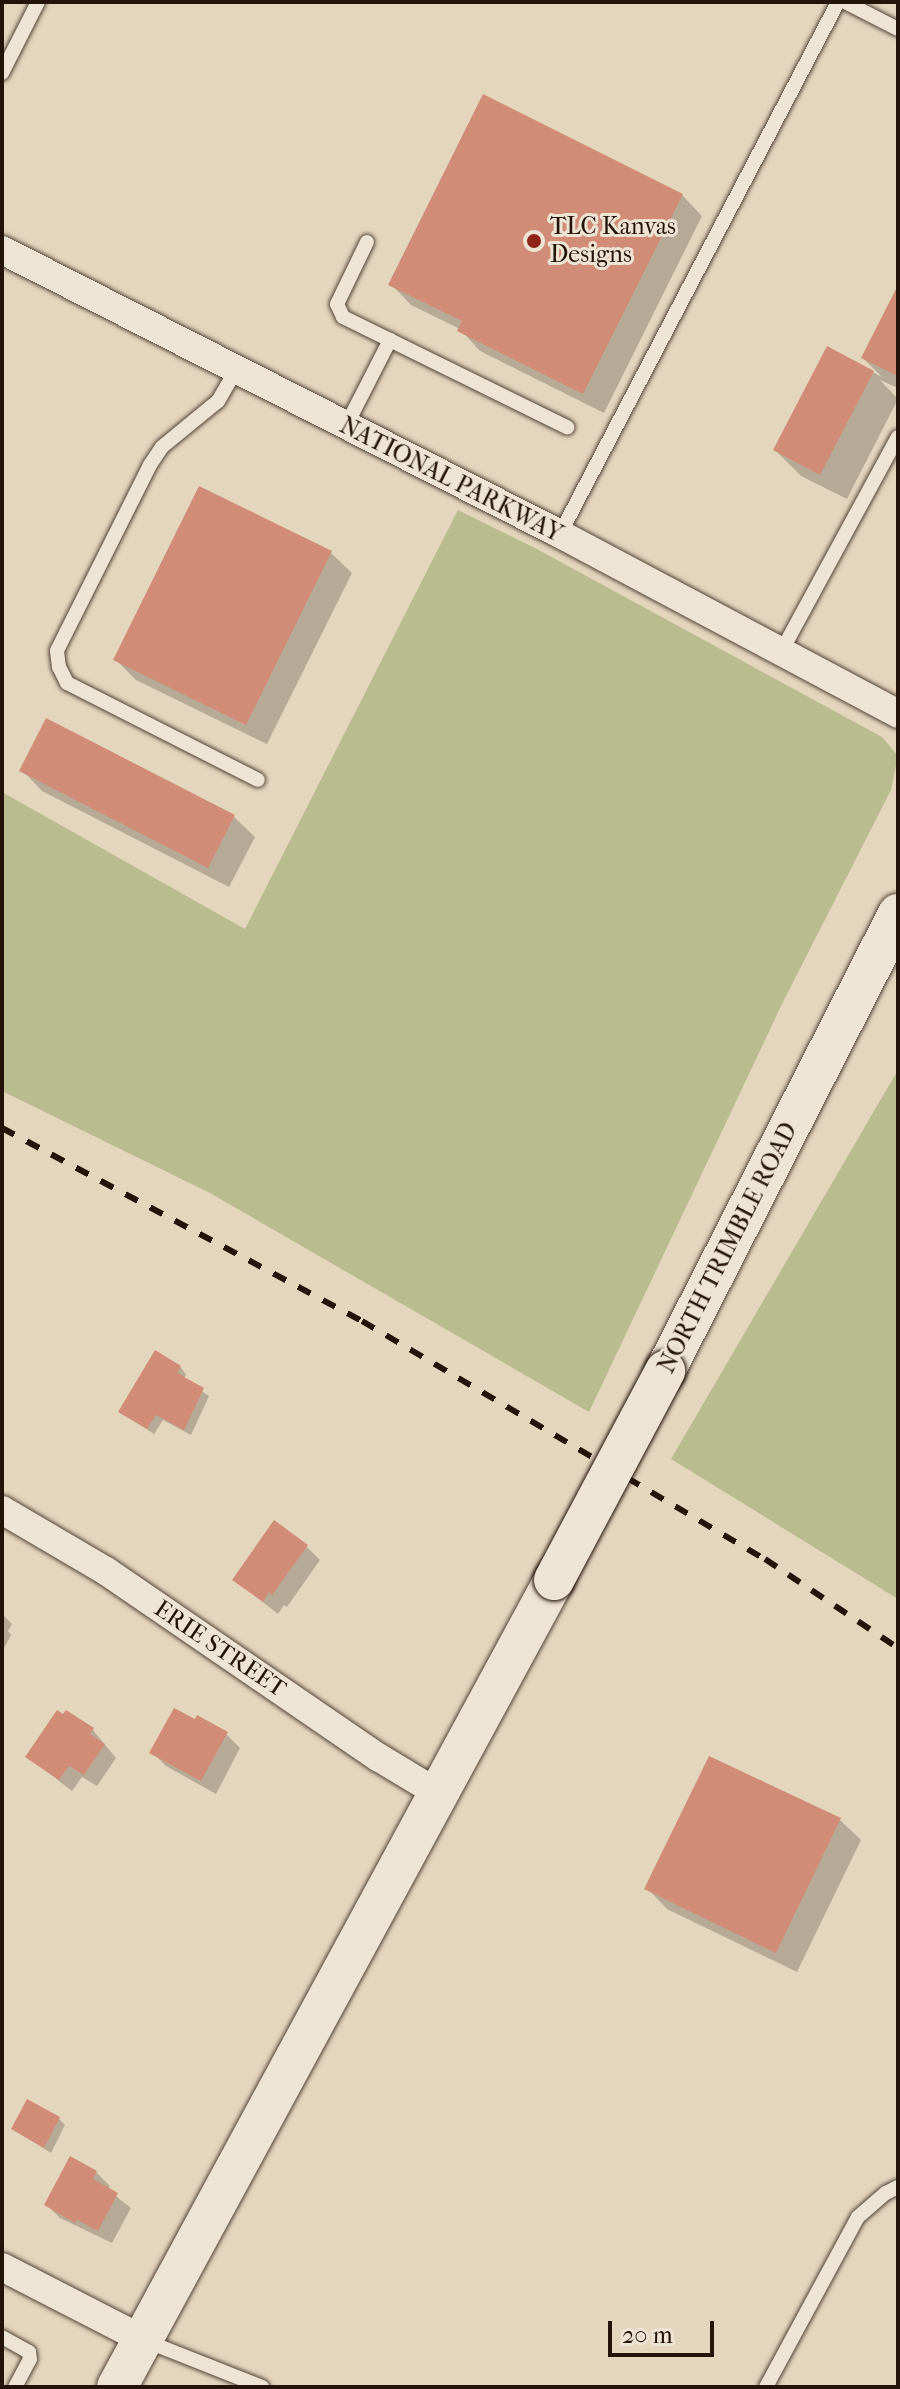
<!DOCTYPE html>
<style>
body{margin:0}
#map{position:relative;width:900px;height:2389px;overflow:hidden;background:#e4d5bd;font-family:"IM FELL French Canon",serif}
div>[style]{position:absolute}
.green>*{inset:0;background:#b8bc8e}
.shadow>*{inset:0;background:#0003}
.building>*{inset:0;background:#d18c77}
.roads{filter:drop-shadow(0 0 2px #534436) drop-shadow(0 0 2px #534436)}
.lane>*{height:14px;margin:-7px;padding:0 7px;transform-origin:7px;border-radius:7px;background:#ede4d4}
.street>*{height:28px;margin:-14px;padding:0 14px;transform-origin:14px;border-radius:14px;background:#ede4d4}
.secondary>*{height:40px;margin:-20px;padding:0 20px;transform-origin:20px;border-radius:20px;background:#ede4d4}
.rail>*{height:6px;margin-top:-3px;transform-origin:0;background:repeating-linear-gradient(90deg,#231309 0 14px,transparent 0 28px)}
.bridges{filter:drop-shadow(0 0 2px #231309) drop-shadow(0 0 2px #231309)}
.secondary-bridge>*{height:40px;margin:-20px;padding:0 20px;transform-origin:20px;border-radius:20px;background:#ede4d4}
.dots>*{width:22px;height:22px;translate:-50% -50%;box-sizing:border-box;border:4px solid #ede4d4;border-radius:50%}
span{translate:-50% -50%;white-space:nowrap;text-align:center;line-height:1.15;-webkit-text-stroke:6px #ede4d4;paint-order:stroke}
.poi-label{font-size:24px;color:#231309}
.left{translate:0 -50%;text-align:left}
.street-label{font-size:24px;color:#231309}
.frame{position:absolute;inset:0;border:4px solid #231309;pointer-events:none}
.scale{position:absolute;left:608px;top:2321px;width:106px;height:36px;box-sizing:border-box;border:4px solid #231309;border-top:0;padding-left:10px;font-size:24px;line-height:28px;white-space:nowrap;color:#231309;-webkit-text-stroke:6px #ede4d4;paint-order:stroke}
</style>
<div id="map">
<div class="green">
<i style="clip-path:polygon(458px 510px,535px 548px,882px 737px,898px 756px,891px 790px,783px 1002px,589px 1412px,210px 1193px,2px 1091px,2px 792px,245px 929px)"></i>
<i style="clip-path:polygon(898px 1070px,898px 1599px,671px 1459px)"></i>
</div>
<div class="shadow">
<i style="clip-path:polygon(682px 195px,702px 216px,604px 413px,480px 351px,460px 329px,411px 305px,391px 284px)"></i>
<i style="clip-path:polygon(898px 289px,898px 388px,880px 380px,898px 399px,847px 499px,801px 476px,775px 450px,828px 349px,882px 377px,863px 358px)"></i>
<i style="clip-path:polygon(331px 553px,352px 573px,267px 744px,136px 680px,116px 660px)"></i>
<i style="clip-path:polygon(22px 770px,234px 817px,255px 837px,229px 887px,42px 791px)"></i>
<i style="clip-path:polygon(180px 1367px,186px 1374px,184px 1379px,209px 1396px,191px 1435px,163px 1420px,154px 1434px,121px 1412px)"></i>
<i style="clip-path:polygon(306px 1546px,320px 1560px,287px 1607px,284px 1605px,278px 1614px,235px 1580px)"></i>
<i style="clip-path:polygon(2px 1614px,12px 1624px,8px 1631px,11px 1635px,2px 1652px)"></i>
<i style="clip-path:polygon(92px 1729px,116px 1758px,97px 1786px,82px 1777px,72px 1791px,28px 1757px)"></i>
<i style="clip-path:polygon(226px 1734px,240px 1748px,216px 1794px,166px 1766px,152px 1752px)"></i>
<i style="clip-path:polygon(710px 1759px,840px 1820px,861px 1840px,797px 1972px,667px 1909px,647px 1888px)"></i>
<i style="clip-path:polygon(59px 2119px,65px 2125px,51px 2153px,13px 2129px)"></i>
<i style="clip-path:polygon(96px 2172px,110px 2186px,108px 2190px,131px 2208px,112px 2243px,60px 2218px,46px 2204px)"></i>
</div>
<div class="building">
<i style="clip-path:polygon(483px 94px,683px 194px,583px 394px,457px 331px,462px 321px,388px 285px)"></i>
<i style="clip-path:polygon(898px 285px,898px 376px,861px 358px)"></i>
<i style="clip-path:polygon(827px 346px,874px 371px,820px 475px,773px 450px)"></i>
<i style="clip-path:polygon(199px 486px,332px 551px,246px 725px,113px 660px)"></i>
<i style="clip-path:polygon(46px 718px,235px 815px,208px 868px,19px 771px)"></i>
<i style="clip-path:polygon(155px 1350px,181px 1366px,177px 1373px,204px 1388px,184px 1430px,156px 1415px,147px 1429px,118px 1412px)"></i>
<i style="clip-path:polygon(274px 1520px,308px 1545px,272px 1595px,269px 1592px,263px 1602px,232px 1580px)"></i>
<i style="clip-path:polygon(174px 1708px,195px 1719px,197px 1715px,228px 1732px,201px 1781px,149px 1753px)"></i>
<i style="clip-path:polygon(57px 1710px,63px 1714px,66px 1710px,94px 1728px,90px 1734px,105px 1744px,84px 1775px,69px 1766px,59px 1780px,25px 1757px)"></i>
<i style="clip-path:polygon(709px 1756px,841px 1818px,776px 1953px,644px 1889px)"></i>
<i style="clip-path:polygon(27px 2099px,60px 2117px,44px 2148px,11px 2129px)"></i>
<i style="clip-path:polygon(70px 2156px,97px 2171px,93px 2179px,118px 2193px,98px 2231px,77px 2220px,75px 2223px,44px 2205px)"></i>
</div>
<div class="roads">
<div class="lane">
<i style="left:845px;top:2px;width:59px;rotate:27deg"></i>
<i style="left:2px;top:73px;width:80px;rotate:-63.1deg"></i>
<i style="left:367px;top:242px;width:69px;rotate:115.8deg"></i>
<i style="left:337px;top:304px;width:14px;rotate:65deg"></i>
<i style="left:343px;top:317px;width:250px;rotate:26.2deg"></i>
<i style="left:236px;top:370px;width:36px;rotate:120deg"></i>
<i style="left:218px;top:401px;width:72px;rotate:140.6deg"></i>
<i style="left:162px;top:447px;width:22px;rotate:124deg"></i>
<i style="left:150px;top:465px;width:208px;rotate:116.6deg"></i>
<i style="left:57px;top:651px;width:16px;rotate:83deg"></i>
<i style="left:59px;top:667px;width:18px;rotate:63deg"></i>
<i style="left:67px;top:683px;width:214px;rotate:26.9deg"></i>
<i style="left:346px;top:426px;width:97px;rotate:-62.9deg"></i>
<i style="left:560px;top:534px;width:600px;rotate:-62.41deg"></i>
<i style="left:780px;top:654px;width:247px;rotate:-61.5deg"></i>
<i style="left:2px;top:2337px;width:31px;rotate:29deg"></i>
<i style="left:29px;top:2352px;width:7px;rotate:82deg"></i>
<i style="left:30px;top:2359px;width:32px;rotate:118deg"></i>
<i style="left:146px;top:2341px;width:125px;rotate:21.6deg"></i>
<i style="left:766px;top:2387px;width:193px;rotate:-61.6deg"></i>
<i style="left:858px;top:2217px;width:37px;rotate:-41deg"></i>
<i style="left:886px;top:2193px;width:13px;rotate:-27deg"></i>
</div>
<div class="street">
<i style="left:2px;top:250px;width:626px;rotate:26.97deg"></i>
<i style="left:560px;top:534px;width:383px;rotate:28deg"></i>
<i style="left:2px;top:1510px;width:121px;rotate:30.4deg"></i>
<i style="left:106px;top:1571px;width:330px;rotate:34.4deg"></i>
<i style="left:378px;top:1757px;width:68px;rotate:31.1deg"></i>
<i style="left:2px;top:2267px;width:157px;rotate:27.2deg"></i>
</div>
<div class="secondary">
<i style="left:665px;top:1371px;width:513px;rotate:-62.99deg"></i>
<i style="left:117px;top:2387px;width:918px;rotate:-61.56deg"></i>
</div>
</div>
<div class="rail">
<i style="left:2px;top:1128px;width:408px;rotate:28.2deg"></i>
<i style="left:362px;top:1321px;width:468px;rotate:30.6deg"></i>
<i style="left:765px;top:1559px;width:160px;rotate:33.8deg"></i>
</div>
<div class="bridges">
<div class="secondary-bridge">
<i style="left:554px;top:1580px;width:237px;rotate:-62deg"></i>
</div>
</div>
<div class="dots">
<i style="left:534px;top:241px;background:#8f2418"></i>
</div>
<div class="poi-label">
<span class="left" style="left:550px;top:241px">TLC Kanvas<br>Designs</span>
</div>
<div class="street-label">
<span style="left:451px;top:480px;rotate:27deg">NATIONAL PARKWAY</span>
<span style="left:728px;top:1248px;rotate:-63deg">NORTH TRIMBLE ROAD</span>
<span style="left:220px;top:1649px;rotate:34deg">ERIE STREET</span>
</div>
<div class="frame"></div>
<div class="scale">20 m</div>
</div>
